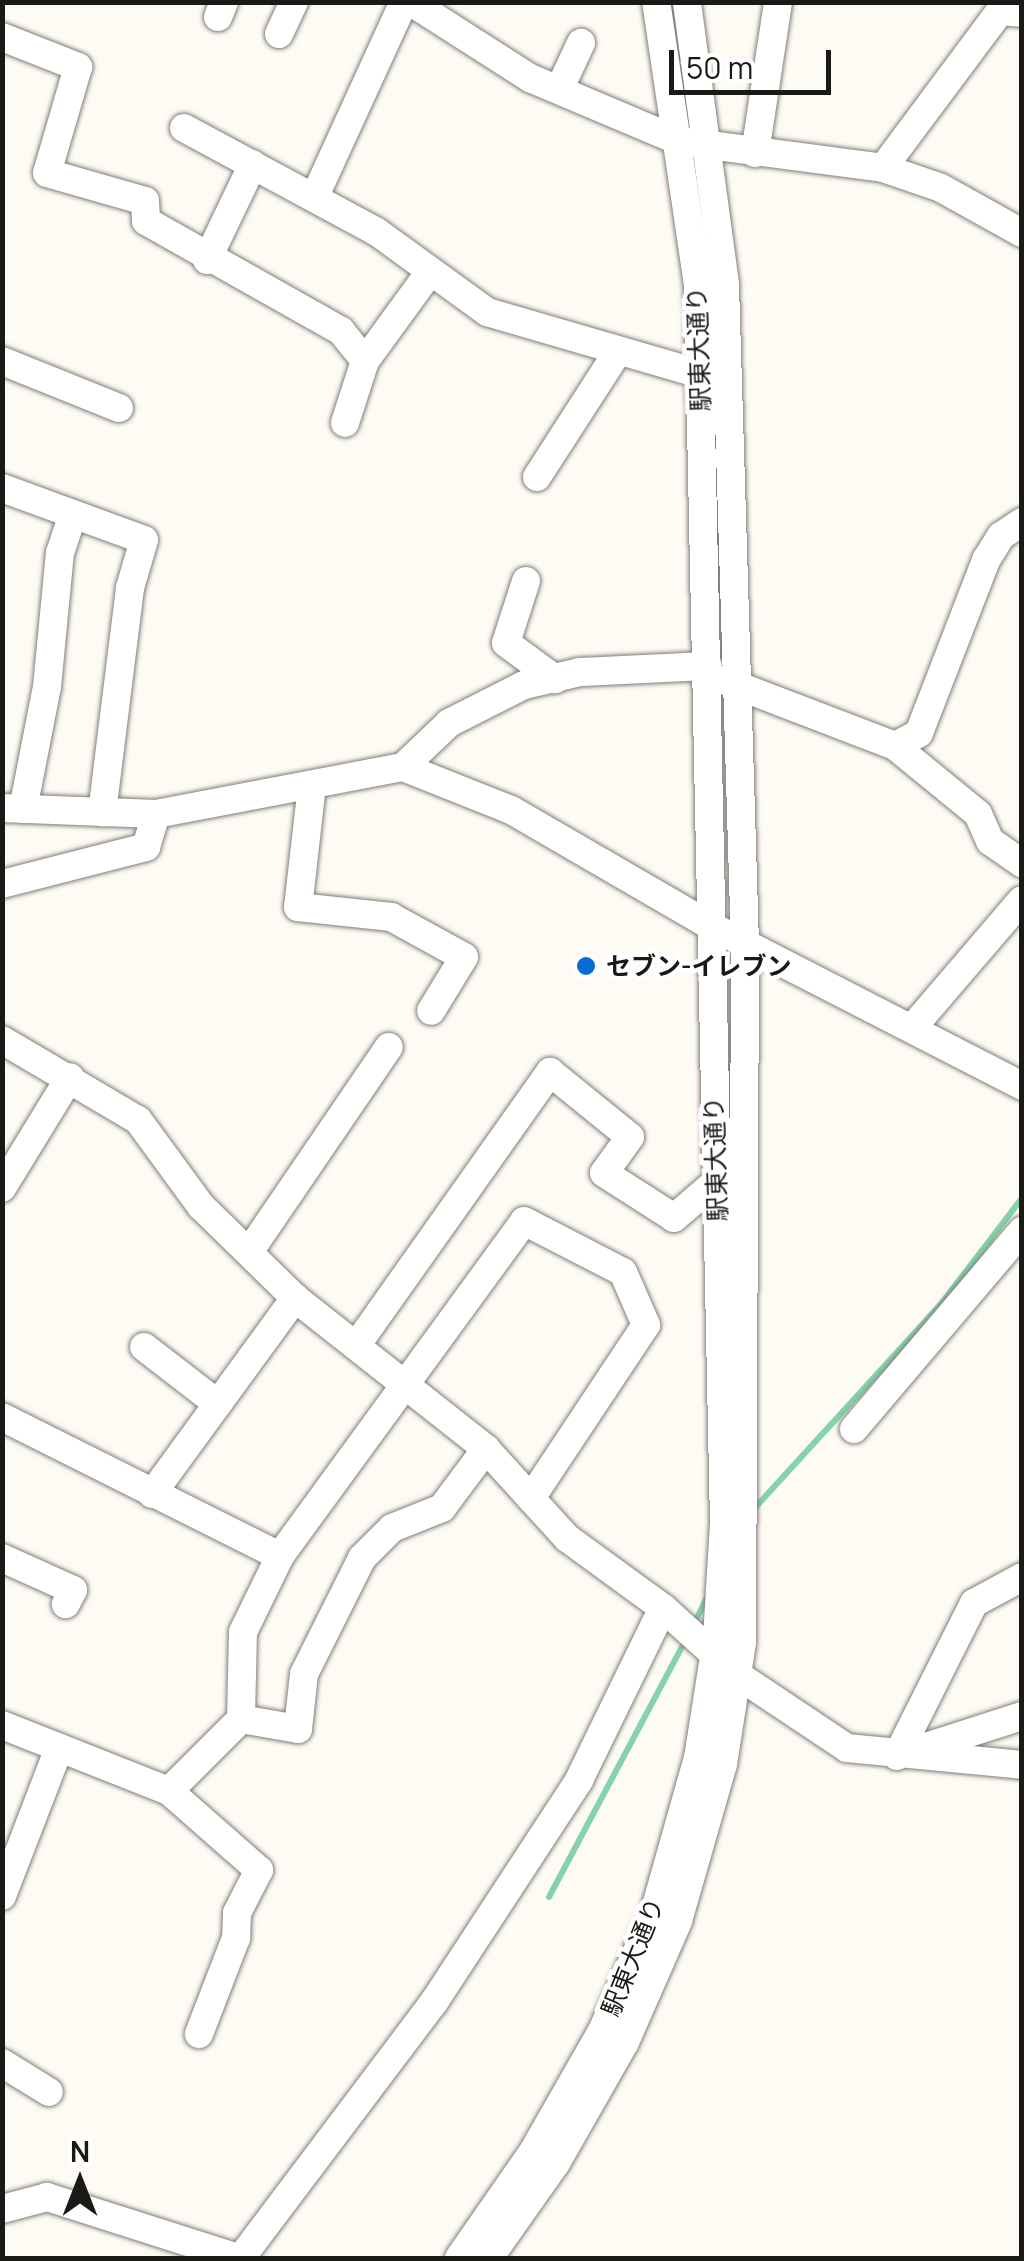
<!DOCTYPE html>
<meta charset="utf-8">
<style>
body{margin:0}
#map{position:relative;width:1024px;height:2261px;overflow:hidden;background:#fdfbf4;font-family:Manrope,"Noto Sans JP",sans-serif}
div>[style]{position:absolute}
.stream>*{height:6px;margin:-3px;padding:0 3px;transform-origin:3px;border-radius:3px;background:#86d2aa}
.roads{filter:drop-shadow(0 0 2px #7f7e77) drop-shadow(0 0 2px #7f7e77)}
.minor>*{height:28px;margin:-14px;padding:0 14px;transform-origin:14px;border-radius:14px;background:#fff}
.dots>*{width:28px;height:28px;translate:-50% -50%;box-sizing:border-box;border:5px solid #fff;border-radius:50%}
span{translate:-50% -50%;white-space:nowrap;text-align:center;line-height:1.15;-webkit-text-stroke:9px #fff;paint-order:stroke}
.street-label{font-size:25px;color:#191916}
.poi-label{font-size:25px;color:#191916;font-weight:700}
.left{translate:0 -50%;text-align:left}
.frame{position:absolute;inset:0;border:5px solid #191916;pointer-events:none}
.north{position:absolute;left:30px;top:2131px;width:100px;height:100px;-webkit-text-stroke:8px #fff;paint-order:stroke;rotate:0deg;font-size:28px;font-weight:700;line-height:40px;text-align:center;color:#191916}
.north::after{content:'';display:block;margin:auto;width:35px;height:45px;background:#191916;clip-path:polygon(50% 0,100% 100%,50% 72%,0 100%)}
.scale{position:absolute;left:669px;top:50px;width:162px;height:45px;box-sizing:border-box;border:5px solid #191916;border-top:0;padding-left:12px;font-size:30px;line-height:35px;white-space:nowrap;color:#191916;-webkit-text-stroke:8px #fff;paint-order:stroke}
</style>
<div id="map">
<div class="stream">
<i style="left:752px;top:1511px;width:280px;rotate:-47.6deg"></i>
<i style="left:941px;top:1304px;width:133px;rotate:-52.6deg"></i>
<i style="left:693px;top:1626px;width:32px;rotate:-64deg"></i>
<i style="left:549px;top:1897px;width:294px;rotate:-62deg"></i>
</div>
<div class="roads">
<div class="minor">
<i style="left:411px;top:2px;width:141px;rotate:32.6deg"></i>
<i style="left:530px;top:78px;width:162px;rotate:22.9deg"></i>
<i style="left:679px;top:141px;width:206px;rotate:7.5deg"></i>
<i style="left:883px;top:168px;width:61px;rotate:19deg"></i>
<i style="left:941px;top:188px;width:93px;rotate:29.1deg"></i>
<i style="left:218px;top:17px;width:16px;rotate:-68deg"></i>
<i style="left:279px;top:34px;width:35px;rotate:-65deg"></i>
<i style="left:2px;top:37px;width:82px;rotate:21.5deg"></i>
<i style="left:78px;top:67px;width:110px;rotate:106.3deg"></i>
<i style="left:47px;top:173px;width:102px;rotate:15.9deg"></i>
<i style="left:145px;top:201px;width:20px;rotate:87deg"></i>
<i style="left:146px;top:221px;width:224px;rotate:29.4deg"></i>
<i style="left:341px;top:331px;width:38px;rotate:51deg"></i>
<i style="left:365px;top:361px;width:65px;rotate:107.9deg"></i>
<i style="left:559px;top:90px;width:52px;rotate:-64.9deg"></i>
<i style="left:184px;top:128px;width:219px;rotate:28.3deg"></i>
<i style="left:377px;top:232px;width:136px;rotate:36deg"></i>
<i style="left:487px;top:312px;width:222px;rotate:16.2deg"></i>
<i style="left:755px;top:153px;width:153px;rotate:-81.3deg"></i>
<i style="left:883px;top:168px;width:196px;rotate:-53.3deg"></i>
<i style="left:1000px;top:11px;width:22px;rotate:5deg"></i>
<i style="left:315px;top:196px;width:213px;rotate:-65.4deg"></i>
<i style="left:207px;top:260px;width:106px;rotate:-64.4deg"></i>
<i style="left:2px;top:361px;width:126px;rotate:21.9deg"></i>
<i style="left:365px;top:361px;width:110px;rotate:-53.9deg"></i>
<i style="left:537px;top:477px;width:148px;rotate:-57.2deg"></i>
<i style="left:2px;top:488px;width:151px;rotate:20.1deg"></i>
<i style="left:144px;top:540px;width:50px;rotate:106.3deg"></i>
<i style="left:130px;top:588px;width:226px;rotate:97.1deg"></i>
<i style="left:526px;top:581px;width:65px;rotate:107.9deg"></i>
<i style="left:506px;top:643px;width:61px;rotate:36.3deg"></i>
<i style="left:723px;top:680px;width:184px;rotate:21deg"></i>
<i style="left:895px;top:746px;width:27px;rotate:-28deg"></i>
<i style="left:919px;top:733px;width:186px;rotate:-68.8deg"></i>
<i style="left:986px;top:560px;width:28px;rotate:-58deg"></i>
<i style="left:1001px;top:536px;width:25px;rotate:-34deg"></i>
<i style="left:895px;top:746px;width:107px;rotate:39.3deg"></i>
<i style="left:978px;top:814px;width:30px;rotate:66deg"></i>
<i style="left:990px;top:841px;width:39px;rotate:35deg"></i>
<i style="left:403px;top:767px;width:64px;rotate:-43.7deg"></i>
<i style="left:449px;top:723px;width:84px;rotate:-26.9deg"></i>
<i style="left:524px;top:685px;width:57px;rotate:-13.1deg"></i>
<i style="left:580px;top:672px;width:128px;rotate:-2.7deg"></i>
<i style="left:312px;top:785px;width:123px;rotate:96.5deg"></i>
<i style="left:298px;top:907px;width:94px;rotate:6.1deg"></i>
<i style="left:391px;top:917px;width:83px;rotate:28.7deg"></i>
<i style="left:464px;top:957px;width:63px;rotate:121.4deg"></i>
<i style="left:2px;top:808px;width:154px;rotate:2.2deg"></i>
<i style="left:156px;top:814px;width:251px;rotate:-10.8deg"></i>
<i style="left:403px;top:767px;width:116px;rotate:21.7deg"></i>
<i style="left:511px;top:810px;width:229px;rotate:30.1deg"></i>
<i style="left:709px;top:925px;width:352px;rotate:27.2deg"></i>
<i style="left:23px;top:809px;width:124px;rotate:-78.9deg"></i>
<i style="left:47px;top:687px;width:135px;rotate:-84.5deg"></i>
<i style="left:60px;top:553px;width:41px;rotate:-71.6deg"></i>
<i style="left:2px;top:884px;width:149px;rotate:-14.4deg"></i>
<i style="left:146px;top:847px;width:34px;rotate:-73deg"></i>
<i style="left:913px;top:1027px;width:167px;rotate:-49.4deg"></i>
<i style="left:2px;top:1040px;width:158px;rotate:30.5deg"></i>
<i style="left:138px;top:1120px;width:107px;rotate:53.8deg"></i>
<i style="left:201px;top:1206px;width:132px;rotate:44.4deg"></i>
<i style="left:295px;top:1298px;width:243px;rotate:38.3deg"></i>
<i style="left:486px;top:1449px;width:120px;rotate:47.7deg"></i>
<i style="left:567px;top:1538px;width:119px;rotate:36.1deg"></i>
<i style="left:663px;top:1608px;width:98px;rotate:42.1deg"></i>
<i style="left:736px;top:1674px;width:133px;rotate:33.7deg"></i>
<i style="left:847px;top:1748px;width:176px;rotate:5.5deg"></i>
<i style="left:2px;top:1188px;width:130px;rotate:-58.5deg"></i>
<i style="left:249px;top:1252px;width:248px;rotate:-55.7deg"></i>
<i style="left:356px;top:1346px;width:336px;rotate:-54.7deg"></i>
<i style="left:550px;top:1072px;width:103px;rotate:39.1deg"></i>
<i style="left:630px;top:1137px;width:44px;rotate:125.8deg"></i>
<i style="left:604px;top:1173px;width:83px;rotate:32.7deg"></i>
<i style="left:674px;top:1218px;width:57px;rotate:-40.7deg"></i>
<i style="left:144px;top:1347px;width:93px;rotate:37.6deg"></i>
<i style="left:2px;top:1417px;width:311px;rotate:26.6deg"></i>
<i style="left:854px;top:1429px;width:260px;rotate:-49.7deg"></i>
<i style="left:152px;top:1494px;width:243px;rotate:-53.9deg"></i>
<i style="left:2px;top:1558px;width:78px;rotate:24.3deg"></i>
<i style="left:73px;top:1590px;width:16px;rotate:117deg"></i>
<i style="left:241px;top:1719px;width:58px;rotate:10deg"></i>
<i style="left:298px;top:1729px;width:55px;rotate:-83.8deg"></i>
<i style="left:304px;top:1674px;width:130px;rotate:-63.4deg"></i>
<i style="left:362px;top:1558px;width:42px;rotate:-45deg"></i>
<i style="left:392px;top:1528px;width:54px;rotate:-21.8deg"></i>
<i style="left:442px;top:1508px;width:74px;rotate:-53.3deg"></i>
<i style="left:2px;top:1725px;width:180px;rotate:21.6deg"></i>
<i style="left:169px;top:1791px;width:102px;rotate:-45deg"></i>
<i style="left:241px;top:1719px;width:87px;rotate:-88.7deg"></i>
<i style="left:243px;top:1632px;width:85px;rotate:-64deg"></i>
<i style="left:280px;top:1556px;width:414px;rotate:-53.9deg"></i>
<i style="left:524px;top:1221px;width:111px;rotate:27.3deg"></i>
<i style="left:623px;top:1272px;width:58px;rotate:66.5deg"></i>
<i style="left:646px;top:1325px;width:208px;rotate:123.6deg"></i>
<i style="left:913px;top:1751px;width:114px;rotate:-17.8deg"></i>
<i style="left:897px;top:1756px;width:171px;rotate:-63.3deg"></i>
<i style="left:974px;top:1603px;width:55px;rotate:-28.4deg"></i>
<i style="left:169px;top:1791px;width:120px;rotate:41.3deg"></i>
<i style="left:259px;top:1870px;width:48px;rotate:117.1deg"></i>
<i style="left:237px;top:1913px;width:25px;rotate:92deg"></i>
<i style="left:236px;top:1938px;width:103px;rotate:111.1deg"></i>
<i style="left:2px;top:1896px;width:159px;rotate:-68.9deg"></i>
<i style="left:2px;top:2063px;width:55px;rotate:31.7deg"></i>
<i style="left:2px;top:2209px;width:47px;rotate:-14.9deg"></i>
<i style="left:47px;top:2197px;width:201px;rotate:17.7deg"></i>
<i style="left:241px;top:2258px;width:321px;rotate:-53deg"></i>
<i style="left:434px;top:2002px;width:265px;rotate:-56.8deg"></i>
<i style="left:579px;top:1780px;width:191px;rotate:-64deg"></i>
<i style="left:459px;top:2258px;width:131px;rotate:-55.2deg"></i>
<i style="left:534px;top:2150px;width:137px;rotate:-60.3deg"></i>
<i style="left:602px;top:2031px;width:129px;rotate:-66.2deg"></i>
<i style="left:654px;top:1913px;width:161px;rotate:-74.2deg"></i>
<i style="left:698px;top:1758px;width:121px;rotate:-81deg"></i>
<i style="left:717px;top:1638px;width:115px;rotate:-86.5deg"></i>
<i style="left:724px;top:1523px;width:1238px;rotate:-91.2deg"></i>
<i style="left:698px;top:285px;width:286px;rotate:-98.4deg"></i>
<i style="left:489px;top:2258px;width:116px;rotate:-54.8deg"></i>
<i style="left:556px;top:2163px;width:139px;rotate:-60.3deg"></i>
<i style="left:625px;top:2042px;width:132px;rotate:-66.3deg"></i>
<i style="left:678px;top:1921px;width:163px;rotate:-74deg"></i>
<i style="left:723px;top:1764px;width:123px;rotate:-81.1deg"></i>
<i style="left:742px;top:1642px;width:698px;rotate:-89.75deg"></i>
<i style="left:745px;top:944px;width:660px;rotate:-91.74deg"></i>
<i style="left:725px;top:284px;width:285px;rotate:-97.7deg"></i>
</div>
</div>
<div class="dots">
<i style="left:586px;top:966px;background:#066dd5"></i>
</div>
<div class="street-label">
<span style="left:699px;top:349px;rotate:-92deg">駅東大通り</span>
<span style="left:716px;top:1159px;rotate:-92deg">駅東大通り</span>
<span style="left:633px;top:1957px;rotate:-68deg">駅東大通り</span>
</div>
<div class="poi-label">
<span class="left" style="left:606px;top:966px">セブン-イレブン</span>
</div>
<div class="frame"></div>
<div class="north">N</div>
<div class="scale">50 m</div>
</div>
